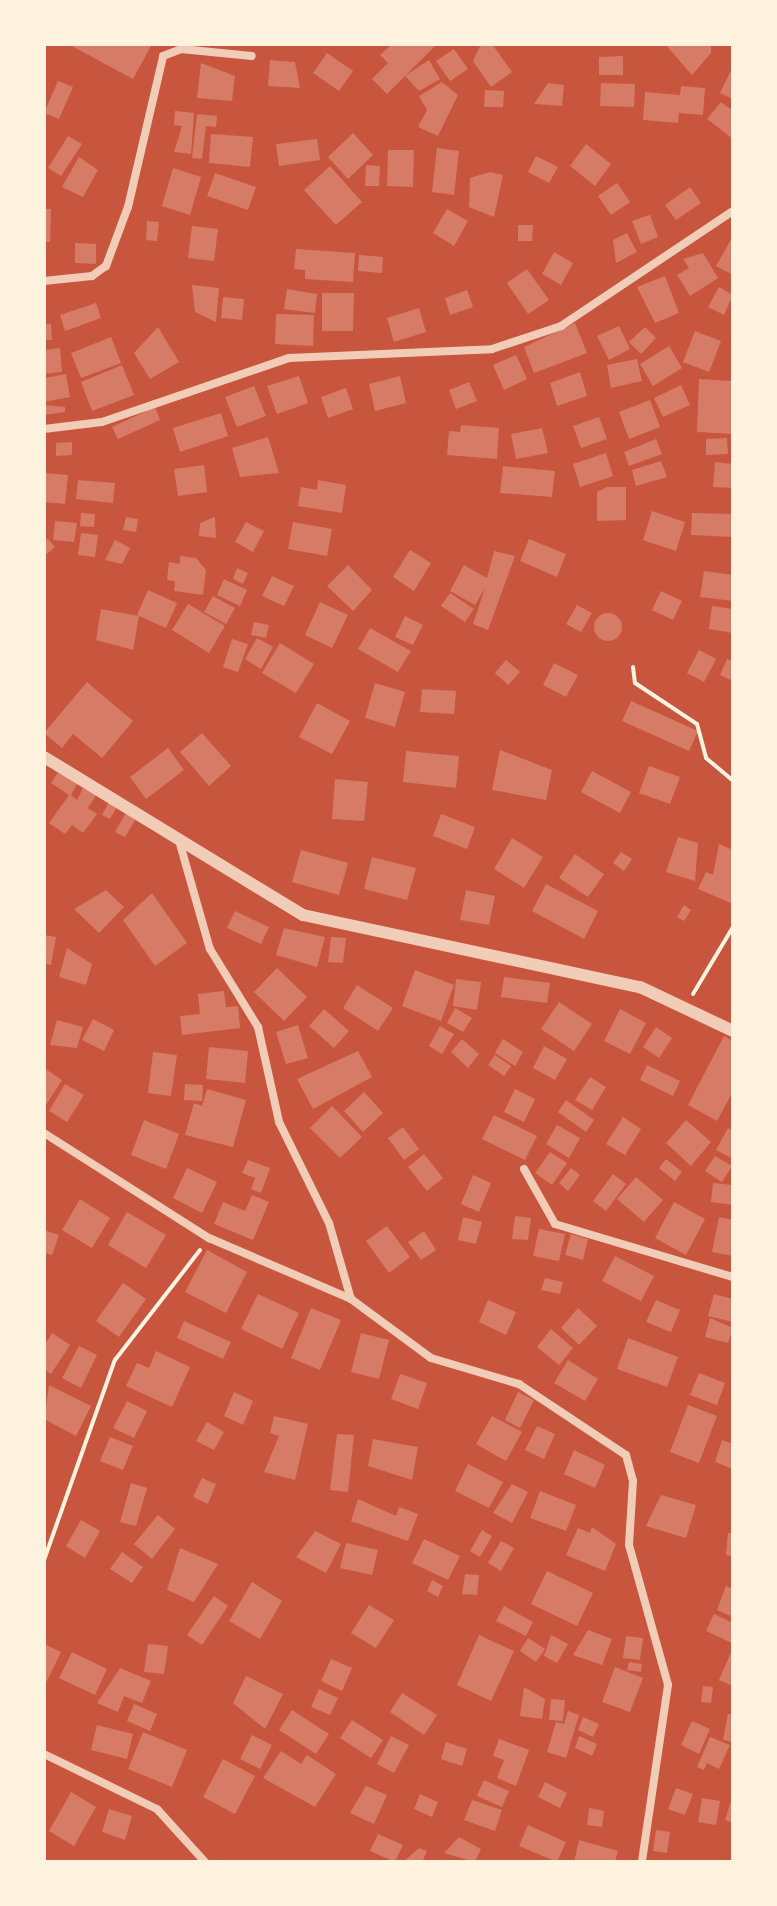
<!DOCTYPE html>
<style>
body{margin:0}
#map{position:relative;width:777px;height:1906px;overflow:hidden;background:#c8553d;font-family:Barlow,sans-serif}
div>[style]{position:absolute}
.building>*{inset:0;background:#d67c66}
.round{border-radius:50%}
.path>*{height:4px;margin:-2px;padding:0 2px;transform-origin:2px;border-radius:2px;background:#fff3e0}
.minor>*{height:8px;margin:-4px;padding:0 4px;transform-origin:4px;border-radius:4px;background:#f1ccb7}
.tertiary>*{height:12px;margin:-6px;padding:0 6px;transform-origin:6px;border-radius:6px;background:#f1ccb7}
span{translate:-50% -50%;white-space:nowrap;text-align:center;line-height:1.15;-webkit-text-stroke:7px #fff3e0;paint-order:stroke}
.frame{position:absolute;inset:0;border:46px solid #fff3e0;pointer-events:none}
</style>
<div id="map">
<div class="building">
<i style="clip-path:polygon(68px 44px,152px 44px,133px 79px)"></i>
<i style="clip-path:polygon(392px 44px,437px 44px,405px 76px,429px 60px,440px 79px,419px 91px,405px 76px,387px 94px,372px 79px,388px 63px,380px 55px)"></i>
<i style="clip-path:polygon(481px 44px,492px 44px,512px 72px,491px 87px,473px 61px)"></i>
<i style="clip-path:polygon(665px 44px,711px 44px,711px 53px,692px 75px)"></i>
<i style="clip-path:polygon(454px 49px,468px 69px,450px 81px,436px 61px)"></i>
<i style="clip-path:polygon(327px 53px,353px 71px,339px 91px,313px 73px)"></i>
<i style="clip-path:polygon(623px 56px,623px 75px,599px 75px,599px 57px)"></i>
<i style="clip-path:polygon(270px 60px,295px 62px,300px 88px,268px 86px)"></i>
<i style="clip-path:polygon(201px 63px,235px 76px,232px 101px,197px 98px)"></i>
<i style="clip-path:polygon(733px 66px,733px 99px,720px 93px)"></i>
<i style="clip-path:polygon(58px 81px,73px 87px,59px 119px,44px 113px)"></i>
<i style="clip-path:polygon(442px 82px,458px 95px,438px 136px,418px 127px,427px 110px,419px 96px)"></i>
<i style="clip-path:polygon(548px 83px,564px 85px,562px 106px,534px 104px)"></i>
<i style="clip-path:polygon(601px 83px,635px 84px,634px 107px,600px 106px)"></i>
<i style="clip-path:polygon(681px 86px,705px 88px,703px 115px,679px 113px,678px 123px,643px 120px,645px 92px,680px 95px)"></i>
<i style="clip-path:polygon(485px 90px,504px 91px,503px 107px,484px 107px)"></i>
<i style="clip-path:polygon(721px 102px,733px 111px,733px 139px,707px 119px)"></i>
<i style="clip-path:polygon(175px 111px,194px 113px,191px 154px,174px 152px,182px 126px,174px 125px)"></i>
<i style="clip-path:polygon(197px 114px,217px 116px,216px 127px,206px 126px,202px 159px,192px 158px)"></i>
<i style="clip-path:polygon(353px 133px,373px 155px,348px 179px,328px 157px)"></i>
<i style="clip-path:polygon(211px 134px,253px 137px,250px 167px,209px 163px)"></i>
<i style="clip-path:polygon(68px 136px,82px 144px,61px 176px,48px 168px)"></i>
<i style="clip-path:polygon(317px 139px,320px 160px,279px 166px,276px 144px)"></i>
<i style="clip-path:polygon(586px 144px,611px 164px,595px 186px,570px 166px)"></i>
<i style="clip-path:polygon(437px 148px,459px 151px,454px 195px,432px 192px)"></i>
<i style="clip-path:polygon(388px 150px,414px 150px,413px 187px,387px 186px)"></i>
<i style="clip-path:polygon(536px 156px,558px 167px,549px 183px,528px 172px)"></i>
<i style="clip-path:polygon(79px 157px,98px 170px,83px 197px,62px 187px)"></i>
<i style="clip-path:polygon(366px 165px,380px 166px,379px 186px,365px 186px)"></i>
<i style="clip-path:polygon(330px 166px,362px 202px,336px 225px,304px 190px)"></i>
<i style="clip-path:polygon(173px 168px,201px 177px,190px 215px,162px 206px)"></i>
<i style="clip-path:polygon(490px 172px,503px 175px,494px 217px,469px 207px,470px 178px)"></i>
<i style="clip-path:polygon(215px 173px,256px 187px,248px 210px,207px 196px)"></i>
<i style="clip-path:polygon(617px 183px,630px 202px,611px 215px,598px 196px)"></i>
<i style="clip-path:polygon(690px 187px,701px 203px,676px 220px,665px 205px)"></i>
<i style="clip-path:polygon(44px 209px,51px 209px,50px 242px,44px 242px)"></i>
<i style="clip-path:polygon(447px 209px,468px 221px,454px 246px,433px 233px)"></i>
<i style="clip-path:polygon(650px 215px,658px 237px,641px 244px,632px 221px)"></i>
<i style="clip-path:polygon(147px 221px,159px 222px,157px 241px,146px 240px)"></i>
<i style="clip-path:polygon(518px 225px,533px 225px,532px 241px,518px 241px)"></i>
<i style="clip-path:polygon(192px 226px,218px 229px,214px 261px,188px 258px)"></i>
<i style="clip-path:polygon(627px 233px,637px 252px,616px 263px,613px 240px)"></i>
<i style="clip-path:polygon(733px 236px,733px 275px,716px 266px)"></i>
<i style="clip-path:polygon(75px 243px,96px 244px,96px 264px,75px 263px)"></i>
<i style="clip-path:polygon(296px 249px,355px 253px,353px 282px,305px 279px,305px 270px,294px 269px)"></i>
<i style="clip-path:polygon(554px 252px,573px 263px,561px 285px,542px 274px)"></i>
<i style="clip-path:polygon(703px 253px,718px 278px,690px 296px,677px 275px,689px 268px,683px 259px)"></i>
<i style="clip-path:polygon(359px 255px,383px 257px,382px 273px,358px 271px)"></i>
<i style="clip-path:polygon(527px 269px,549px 300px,528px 314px,507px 283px)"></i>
<i style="clip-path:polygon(665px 276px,679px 313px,655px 323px,637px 287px)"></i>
<i style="clip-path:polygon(192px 285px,219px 288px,216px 322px,195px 312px)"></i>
<i style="clip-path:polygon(719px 287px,733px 295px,724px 315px,708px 307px)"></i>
<i style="clip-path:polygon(287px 289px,317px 294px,315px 313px,284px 309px)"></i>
<i style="clip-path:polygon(467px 290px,473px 307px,450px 315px,445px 298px)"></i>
<i style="clip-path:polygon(322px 293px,354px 293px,353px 331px,322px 331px)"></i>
<i style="clip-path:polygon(223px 297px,244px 299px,242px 320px,221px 318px)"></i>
<i style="clip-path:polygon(96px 303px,101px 318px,65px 331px,60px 315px)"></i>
<i style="clip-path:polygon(419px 308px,426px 332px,394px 342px,387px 318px)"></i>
<i style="clip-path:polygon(276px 314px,314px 315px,313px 346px,275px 344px)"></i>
<i style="clip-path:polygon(575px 323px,587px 353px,534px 373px,524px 347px)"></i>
<i style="clip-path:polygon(44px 324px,51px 324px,52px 340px,44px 340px)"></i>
<i style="clip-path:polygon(619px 326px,630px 349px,609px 360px,597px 336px)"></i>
<i style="clip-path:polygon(158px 327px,179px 362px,150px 379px,134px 353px)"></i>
<i style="clip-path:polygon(645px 327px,656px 338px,641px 354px,629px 342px)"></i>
<i style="clip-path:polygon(695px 331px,721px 341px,709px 372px,683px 362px)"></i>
<i style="clip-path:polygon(111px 337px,121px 363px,81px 378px,71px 353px)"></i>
<i style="clip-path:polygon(669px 346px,682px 368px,653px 386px,640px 364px)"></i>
<i style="clip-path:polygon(60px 348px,62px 372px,44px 374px,44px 350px)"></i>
<i style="clip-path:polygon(516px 355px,527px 379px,504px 390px,493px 365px)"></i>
<i style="clip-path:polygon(637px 359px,642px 381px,611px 388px,607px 365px)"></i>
<i style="clip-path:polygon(122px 365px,134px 395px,92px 411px,81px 382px)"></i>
<i style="clip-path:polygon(580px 372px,587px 396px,557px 406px,550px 383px)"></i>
<i style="clip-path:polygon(66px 374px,70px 397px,44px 402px,44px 378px)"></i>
<i style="clip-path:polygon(299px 376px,308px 403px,277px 414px,267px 386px)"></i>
<i style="clip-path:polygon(400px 376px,406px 403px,375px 411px,369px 384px)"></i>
<i style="clip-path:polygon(699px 379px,733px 381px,733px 434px,697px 432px)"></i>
<i style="clip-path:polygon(469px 382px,477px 401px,456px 409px,449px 390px)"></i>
<i style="clip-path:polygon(681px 385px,690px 405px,663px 417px,654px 398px)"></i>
<i style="clip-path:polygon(254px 386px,266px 416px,237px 427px,225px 397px)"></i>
<i style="clip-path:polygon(346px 388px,353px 409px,328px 418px,321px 397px)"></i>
<i style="clip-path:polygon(650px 400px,660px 427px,629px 439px,619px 412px)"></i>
<i style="clip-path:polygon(45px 405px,65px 407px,65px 412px,44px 415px)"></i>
<i style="clip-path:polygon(155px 407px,160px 420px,118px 439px,112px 427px)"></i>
<i style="clip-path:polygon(221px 413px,228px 436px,180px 452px,173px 428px)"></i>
<i style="clip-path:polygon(599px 417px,607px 439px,581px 448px,573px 426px)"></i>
<i style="clip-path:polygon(461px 425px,499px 428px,497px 459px,447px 455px,449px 431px,460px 432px)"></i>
<i style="clip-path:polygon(542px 428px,548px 453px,516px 459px,511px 434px)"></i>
<i style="clip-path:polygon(268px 437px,279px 473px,240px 477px,232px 448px)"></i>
<i style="clip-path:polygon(727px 438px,728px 454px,706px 455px,706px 439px)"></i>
<i style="clip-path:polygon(656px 439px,662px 454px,629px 466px,624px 452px)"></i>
<i style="clip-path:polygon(72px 442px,72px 455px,56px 456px,56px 443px)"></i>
<i style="clip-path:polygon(606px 453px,613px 476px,580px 487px,573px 464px)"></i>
<i style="clip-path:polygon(661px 461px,667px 477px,636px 486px,632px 470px)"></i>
<i style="clip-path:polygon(715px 462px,733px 464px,733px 488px,713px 487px)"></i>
<i style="clip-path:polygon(204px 465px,207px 492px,178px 496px,174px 469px)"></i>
<i style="clip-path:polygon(503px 466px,555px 471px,552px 497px,500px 493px)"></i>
<i style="clip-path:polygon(44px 473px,68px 475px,65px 504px,44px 502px)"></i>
<i style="clip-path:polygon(78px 480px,115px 483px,113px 503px,76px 499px)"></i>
<i style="clip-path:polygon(318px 480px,346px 485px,342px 513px,298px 506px,301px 487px,317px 490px)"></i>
<i style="clip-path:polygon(607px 487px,626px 487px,626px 520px,597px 521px,597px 492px)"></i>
<i style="clip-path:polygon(652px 511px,685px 522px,676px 551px,643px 540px)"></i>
<i style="clip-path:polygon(81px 513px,95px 514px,94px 527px,80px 526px)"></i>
<i style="clip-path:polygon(692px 513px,733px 514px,733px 537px,691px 535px)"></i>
<i style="clip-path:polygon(126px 517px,138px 519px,136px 532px,123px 530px)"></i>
<i style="clip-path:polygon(215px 517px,216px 538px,199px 536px,200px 523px)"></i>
<i style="clip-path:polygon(55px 521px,77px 523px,74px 542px,53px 540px)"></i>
<i style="clip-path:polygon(246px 522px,264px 531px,253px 552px,235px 542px)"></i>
<i style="clip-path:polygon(293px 522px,332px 529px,327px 556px,288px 549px)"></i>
<i style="clip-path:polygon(81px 533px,98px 535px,95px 557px,78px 555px)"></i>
<i style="clip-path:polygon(47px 538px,55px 547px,47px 554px,44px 550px)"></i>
<i style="clip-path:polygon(529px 539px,566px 554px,557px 577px,520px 561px)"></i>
<i style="clip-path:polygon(115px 540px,130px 548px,122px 564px,105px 560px)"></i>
<i style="clip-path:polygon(410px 550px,431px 563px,414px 591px,393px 577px)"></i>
<i style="clip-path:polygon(494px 551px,515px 556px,488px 630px,473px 624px,485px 588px,475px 605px,450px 591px,464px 565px,487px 578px)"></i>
<i style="clip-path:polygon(180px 556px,196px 558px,206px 570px,203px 595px,174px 591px,175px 581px,167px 580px,169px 562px,180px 564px)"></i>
<i style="clip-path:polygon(348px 565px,372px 590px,353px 611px,327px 586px)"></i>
<i style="clip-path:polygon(237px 568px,248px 573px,243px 584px,233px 579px)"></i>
<i style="clip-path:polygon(704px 571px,733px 575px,733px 601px,700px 597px)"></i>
<i style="clip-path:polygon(272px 576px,294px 586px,284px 606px,262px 596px)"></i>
<i style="clip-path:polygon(224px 579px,247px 590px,240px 606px,217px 595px)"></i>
<i style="clip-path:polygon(148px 590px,177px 603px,166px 628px,137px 615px)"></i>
<i style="clip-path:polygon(661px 591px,682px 601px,673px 620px,652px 610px)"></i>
<i style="clip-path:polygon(450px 593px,474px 609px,465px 622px,441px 606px)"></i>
<i style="clip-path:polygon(213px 596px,235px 608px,226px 624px,204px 612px)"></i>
<i style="clip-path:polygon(320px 602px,348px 615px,332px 648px,305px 635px)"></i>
<i style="clip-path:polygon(188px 604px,225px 626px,209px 653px,172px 630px)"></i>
<i style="clip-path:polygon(577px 605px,592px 613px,581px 632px,566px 624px)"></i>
<i style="clip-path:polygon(712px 606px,733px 609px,733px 633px,709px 629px)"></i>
<i style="clip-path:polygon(101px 609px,139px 616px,133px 650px,96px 640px)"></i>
<i class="round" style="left:594px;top:613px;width:28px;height:28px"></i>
<i style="clip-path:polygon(405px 616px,423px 625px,413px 645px,395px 637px)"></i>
<i style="clip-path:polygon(254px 622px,269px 625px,266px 638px,251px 635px)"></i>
<i style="clip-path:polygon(370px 628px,411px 651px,398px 672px,358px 649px)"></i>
<i style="clip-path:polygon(257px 638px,273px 647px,261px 669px,245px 659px)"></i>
<i style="clip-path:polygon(232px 639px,248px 644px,238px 672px,223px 667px)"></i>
<i style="clip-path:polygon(280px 643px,314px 664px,296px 693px,262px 673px)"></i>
<i style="clip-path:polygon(699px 650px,716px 659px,704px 682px,687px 673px)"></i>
<i style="clip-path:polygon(727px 659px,733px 662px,733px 681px,720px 675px)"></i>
<i style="clip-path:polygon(506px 660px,520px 672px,508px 685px,495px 673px)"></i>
<i style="clip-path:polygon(554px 663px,578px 675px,566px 697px,543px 685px)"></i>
<i style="clip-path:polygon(87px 682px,133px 721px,102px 758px,73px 734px,62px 748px,44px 733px)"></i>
<i style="clip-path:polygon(375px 683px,405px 692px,395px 727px,365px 718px)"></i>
<i style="clip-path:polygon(422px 689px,456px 691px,454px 714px,420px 712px)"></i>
<i style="clip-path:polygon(631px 701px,698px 731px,689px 751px,622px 721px)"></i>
<i style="clip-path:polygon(317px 703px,350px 721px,332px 754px,299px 737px)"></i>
<i style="clip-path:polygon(202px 733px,231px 766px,209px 786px,180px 752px)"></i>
<i style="clip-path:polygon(168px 748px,184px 770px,146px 799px,130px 777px)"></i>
<i style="clip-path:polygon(500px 750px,552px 770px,546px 800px,492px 790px)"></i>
<i style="clip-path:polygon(406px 751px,459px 756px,456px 788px,403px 782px)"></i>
<i style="clip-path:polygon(649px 766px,680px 777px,670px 804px,639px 793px)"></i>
<i style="clip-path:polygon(592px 771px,631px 792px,620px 813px,581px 792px)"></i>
<i style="clip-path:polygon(58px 772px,77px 784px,71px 795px,77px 800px,83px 788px,96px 795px,88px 808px,97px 814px,83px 833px,72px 825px,65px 834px,49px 823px,69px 795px,51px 783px)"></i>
<i style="clip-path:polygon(335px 779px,368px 782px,364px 821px,332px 819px)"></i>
<i style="clip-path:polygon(109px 802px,117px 807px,110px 819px,102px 815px)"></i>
<i style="clip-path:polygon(127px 811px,137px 817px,125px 837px,115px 832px)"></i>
<i style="clip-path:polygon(441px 814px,475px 827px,467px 849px,433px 836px)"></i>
<i style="clip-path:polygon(678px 837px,698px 843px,695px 881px,666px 872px)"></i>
<i style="clip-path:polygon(512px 838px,543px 857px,524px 888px,494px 869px)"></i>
<i style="clip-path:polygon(719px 844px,733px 850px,733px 904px,698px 889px,706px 872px,713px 875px)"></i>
<i style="clip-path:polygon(301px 850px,348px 863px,339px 895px,292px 882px)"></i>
<i style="clip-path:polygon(621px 852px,632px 859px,624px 871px,613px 863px)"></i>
<i style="clip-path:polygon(575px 854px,604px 874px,588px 897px,559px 878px)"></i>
<i style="clip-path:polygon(372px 857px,416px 868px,407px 900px,364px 889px)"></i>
<i style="clip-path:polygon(546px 884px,598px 911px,584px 939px,532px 911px)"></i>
<i style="clip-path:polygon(106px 890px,124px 907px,99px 933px,74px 909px)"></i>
<i style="clip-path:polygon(466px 890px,495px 896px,489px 925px,460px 920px)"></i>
<i style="clip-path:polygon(152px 893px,187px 943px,155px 966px,123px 920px)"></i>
<i style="clip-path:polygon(684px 905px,691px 910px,684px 921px,677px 917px)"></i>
<i style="clip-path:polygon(235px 911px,269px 927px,261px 944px,227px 928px)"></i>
<i style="clip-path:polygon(284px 928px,325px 937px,317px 967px,276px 955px)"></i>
<i style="clip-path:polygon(44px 935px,56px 937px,51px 965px,44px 964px)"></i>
<i style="clip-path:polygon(331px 937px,346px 938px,343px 963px,328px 962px)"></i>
<i style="clip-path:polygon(67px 948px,92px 964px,86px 985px,59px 977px)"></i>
<i style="clip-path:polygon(277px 968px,307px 997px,284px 1021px,254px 992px)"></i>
<i style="clip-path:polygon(415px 970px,454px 985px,441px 1021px,402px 1006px)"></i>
<i style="clip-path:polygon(504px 977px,550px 983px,547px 1003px,501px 997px)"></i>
<i style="clip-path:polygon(456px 979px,481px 982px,477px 1010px,453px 1006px)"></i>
<i style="clip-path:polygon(357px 985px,393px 1008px,378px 1031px,343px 1008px)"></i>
<i style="clip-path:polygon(224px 991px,226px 1007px,238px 1006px,240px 1028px,182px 1035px,180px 1016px,200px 1014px,198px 994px)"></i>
<i style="clip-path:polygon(559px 1002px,592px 1024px,574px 1051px,541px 1029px)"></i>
<i style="clip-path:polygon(455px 1008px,472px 1018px,463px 1032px,447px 1023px)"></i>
<i style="clip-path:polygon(324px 1009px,349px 1031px,334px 1048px,309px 1026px)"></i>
<i style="clip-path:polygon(620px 1009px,646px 1023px,630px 1054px,604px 1041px)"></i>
<i style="clip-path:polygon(93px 1019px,114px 1030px,104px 1051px,82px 1040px)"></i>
<i style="clip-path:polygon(57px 1020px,83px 1027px,77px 1048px,50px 1045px)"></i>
<i style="clip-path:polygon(298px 1025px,308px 1058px,286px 1064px,276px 1032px)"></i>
<i style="clip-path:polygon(440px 1026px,454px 1034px,442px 1054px,429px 1046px)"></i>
<i style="clip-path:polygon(656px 1027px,672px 1038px,659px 1058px,643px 1047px)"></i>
<i style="clip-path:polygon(724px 1036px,733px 1041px,733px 1091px,717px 1121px,688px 1105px)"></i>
<i style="clip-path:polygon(462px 1039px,479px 1054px,468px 1068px,451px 1052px)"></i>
<i style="clip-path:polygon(503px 1039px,523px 1052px,515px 1066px,495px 1053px)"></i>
<i style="clip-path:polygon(544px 1046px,567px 1059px,555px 1080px,533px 1068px)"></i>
<i style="clip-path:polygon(209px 1047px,248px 1051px,245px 1083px,206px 1079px)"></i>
<i style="clip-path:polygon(358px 1051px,372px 1077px,313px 1109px,297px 1079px)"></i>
<i style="clip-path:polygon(153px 1052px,177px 1055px,171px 1096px,148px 1093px)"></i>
<i style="clip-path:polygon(495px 1055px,511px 1066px,504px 1076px,488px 1065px)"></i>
<i style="clip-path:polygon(647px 1065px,680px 1081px,673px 1096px,640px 1080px)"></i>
<i style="clip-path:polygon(44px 1068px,62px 1080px,44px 1108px)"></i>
<i style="clip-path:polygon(590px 1077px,606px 1087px,592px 1110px,575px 1100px)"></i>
<i style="clip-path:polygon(65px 1084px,84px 1095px,67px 1122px,49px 1111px)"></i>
<i style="clip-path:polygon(185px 1084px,203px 1085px,202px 1101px,184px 1100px)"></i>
<i style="clip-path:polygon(207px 1089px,246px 1100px,233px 1147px,185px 1135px,194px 1103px,202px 1106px)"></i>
<i style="clip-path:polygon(515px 1089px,535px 1099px,524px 1122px,504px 1112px)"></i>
<i style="clip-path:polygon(364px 1092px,383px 1113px,363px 1132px,344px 1111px)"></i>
<i style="clip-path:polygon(566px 1100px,594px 1120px,586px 1132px,558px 1112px)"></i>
<i style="clip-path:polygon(332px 1106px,362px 1137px,340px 1158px,310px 1128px)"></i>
<i style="clip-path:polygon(494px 1115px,537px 1136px,525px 1160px,482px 1139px)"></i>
<i style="clip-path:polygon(623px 1117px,641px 1129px,625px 1155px,606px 1144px)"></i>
<i style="clip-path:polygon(144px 1120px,179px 1134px,166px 1169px,131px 1155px)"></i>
<i style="clip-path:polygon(686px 1120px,711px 1142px,691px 1166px,666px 1143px)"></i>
<i style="clip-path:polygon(557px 1125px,580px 1138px,569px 1158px,546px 1144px)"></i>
<i style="clip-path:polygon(403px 1127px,419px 1149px,404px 1160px,388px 1138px)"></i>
<i style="clip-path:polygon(728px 1128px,733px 1131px,733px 1159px,716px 1150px)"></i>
<i style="clip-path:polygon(550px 1152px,567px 1163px,552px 1185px,535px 1173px)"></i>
<i style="clip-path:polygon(424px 1154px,443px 1178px,427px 1191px,408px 1167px)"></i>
<i style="clip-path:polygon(715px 1156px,732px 1166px,722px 1182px,705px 1171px)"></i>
<i style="clip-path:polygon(666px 1159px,682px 1172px,675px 1181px,659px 1168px)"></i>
<i style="clip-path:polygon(248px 1160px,270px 1168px,261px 1193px,251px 1189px,255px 1178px,242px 1173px)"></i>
<i style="clip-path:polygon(187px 1168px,217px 1182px,202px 1213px,173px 1198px)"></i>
<i style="clip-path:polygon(571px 1168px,580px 1175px,568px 1191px,559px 1183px)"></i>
<i style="clip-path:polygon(613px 1174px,626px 1184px,606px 1211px,593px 1201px)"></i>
<i style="clip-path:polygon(473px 1175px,491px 1183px,479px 1212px,461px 1204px)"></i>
<i style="clip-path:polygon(636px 1177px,663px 1200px,644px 1222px,617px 1199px)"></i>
<i style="clip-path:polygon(713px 1183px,733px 1185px,733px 1205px,711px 1202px)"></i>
<i style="clip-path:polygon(252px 1195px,269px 1202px,253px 1240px,214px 1224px,223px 1202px,245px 1211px)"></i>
<i style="clip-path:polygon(80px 1199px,110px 1218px,92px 1248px,62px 1230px)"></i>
<i style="clip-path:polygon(674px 1202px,705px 1219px,686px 1255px,655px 1238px)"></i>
<i style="clip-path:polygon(127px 1212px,166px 1235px,146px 1268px,108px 1245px)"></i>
<i style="clip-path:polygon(515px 1216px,531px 1218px,528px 1240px,512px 1239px)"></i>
<i style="clip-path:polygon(463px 1217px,482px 1222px,476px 1244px,458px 1240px)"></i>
<i style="clip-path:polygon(719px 1217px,733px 1220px,733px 1256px,712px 1252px)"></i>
<i style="clip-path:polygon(387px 1226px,410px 1257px,389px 1273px,366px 1241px)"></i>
<i style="clip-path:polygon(539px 1229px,565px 1234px,559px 1261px,533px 1256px)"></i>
<i style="clip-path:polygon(44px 1230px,59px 1235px,52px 1255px,44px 1253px)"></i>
<i style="clip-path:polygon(424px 1231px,436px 1250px,421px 1260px,408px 1242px)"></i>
<i style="clip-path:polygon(571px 1234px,588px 1239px,583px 1260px,565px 1255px)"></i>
<i style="clip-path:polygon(207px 1250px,247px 1272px,226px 1313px,185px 1292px)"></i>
<i style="clip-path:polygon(615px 1256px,654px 1276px,641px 1301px,602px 1281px)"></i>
<i style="clip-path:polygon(545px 1278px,563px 1282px,560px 1294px,541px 1290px)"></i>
<i style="clip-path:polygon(123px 1283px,146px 1299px,119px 1337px,96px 1321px)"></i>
<i style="clip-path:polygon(258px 1294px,299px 1313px,282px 1349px,241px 1329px)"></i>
<i style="clip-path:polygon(714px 1294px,733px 1299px,733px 1322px,708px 1316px)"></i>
<i style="clip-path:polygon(488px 1300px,516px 1312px,506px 1335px,479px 1322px)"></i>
<i style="clip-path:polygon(656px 1300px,680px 1310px,671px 1332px,646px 1322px)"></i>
<i style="clip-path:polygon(311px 1308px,341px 1320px,320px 1370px,291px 1358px)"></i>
<i style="clip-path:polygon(578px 1308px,597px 1326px,579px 1345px,561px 1328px)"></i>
<i style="clip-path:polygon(710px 1318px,733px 1328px,728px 1343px,705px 1337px)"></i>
<i style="clip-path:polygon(184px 1321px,231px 1342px,223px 1359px,177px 1338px)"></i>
<i style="clip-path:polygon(551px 1329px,573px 1348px,559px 1365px,537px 1347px)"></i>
<i style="clip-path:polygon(52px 1333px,70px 1345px,51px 1374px,44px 1369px,44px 1346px)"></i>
<i style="clip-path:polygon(361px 1333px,389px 1340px,379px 1379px,351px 1372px)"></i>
<i style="clip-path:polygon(628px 1338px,678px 1357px,667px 1387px,617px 1369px)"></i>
<i style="clip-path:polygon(79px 1346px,97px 1355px,81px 1388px,62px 1378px)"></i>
<i style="clip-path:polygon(156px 1351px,190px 1367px,172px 1407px,126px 1386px,137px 1363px,149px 1368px)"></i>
<i style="clip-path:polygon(568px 1360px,598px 1379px,585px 1401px,554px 1383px)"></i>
<i style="clip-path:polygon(699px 1373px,725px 1383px,717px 1405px,690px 1395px)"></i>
<i style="clip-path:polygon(400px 1374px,427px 1383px,418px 1409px,391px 1399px)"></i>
<i style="clip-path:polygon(49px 1385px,91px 1406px,76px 1436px,44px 1419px)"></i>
<i style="clip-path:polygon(234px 1392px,253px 1401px,243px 1425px,224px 1416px)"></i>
<i style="clip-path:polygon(518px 1392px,534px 1400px,520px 1428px,505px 1420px)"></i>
<i style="clip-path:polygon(127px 1401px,147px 1411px,134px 1438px,113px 1428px)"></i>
<i style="clip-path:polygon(688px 1405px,717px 1416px,699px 1463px,670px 1452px)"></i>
<i style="clip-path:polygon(274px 1416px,308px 1424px,295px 1480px,264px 1472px,279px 1436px,270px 1433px)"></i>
<i style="clip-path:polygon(492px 1416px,522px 1432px,506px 1461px,476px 1444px)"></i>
<i style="clip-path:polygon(207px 1422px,224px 1432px,214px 1450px,196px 1441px)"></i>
<i style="clip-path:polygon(537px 1426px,555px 1434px,544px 1459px,525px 1450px)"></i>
<i style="clip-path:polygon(337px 1434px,354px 1435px,348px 1492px,330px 1490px)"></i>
<i style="clip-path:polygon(110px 1437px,133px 1446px,123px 1470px,100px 1461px)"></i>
<i style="clip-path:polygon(373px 1439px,418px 1447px,412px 1480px,368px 1466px)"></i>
<i style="clip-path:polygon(722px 1440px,733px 1444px,733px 1469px,715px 1462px)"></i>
<i style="clip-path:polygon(574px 1450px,605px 1465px,595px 1488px,564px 1474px)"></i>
<i style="clip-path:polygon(468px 1464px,503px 1482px,489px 1508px,455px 1491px)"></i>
<i style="clip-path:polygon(202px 1478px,216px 1484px,208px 1504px,193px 1497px)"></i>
<i style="clip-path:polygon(131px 1483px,147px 1488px,136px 1526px,120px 1522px)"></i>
<i style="clip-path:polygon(512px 1484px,528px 1492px,512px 1523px,493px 1513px)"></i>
<i style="clip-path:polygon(540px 1491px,576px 1505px,566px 1531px,530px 1518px)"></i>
<i style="clip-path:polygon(661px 1495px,696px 1505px,686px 1538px,646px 1526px)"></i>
<i style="clip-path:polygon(358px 1499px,396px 1516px,399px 1507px,418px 1514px,408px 1541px,351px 1521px)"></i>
<i style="clip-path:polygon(158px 1515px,175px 1529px,152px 1559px,134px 1544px)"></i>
<i style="clip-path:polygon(81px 1520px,100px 1531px,85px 1558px,66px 1546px)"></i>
<i style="clip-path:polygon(592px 1527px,616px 1544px,605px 1571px,566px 1555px,578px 1528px,590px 1533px)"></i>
<i style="clip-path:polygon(482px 1530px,492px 1536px,480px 1557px,470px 1551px)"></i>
<i style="clip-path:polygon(315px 1531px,341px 1544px,326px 1573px,296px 1557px)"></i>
<i style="clip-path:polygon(728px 1533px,733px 1533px,733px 1556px,726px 1555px)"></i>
<i style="clip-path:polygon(424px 1539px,460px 1556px,448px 1580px,412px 1563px)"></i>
<i style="clip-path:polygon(501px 1541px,514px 1548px,501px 1571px,488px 1563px)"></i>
<i style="clip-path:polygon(346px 1543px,378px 1550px,372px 1575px,340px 1568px)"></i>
<i style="clip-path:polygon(180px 1548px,218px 1564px,194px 1602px,167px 1590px)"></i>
<i style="clip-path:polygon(122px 1552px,143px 1567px,132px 1583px,110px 1569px)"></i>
<i style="clip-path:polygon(547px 1571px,593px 1593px,577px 1626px,531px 1604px)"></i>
<i style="clip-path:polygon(465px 1574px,479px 1575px,477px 1595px,462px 1594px)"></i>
<i style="clip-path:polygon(432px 1580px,443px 1586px,438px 1597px,427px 1591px)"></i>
<i style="clip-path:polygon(252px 1582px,282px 1601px,260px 1639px,229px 1621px)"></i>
<i style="clip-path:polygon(726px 1586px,733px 1589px,733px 1617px,717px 1610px)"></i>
<i style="clip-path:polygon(214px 1596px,228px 1606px,202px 1645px,187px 1635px)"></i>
<i style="clip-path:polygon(369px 1605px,394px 1620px,376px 1648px,351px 1633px)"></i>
<i style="clip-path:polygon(504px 1606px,533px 1622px,526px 1636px,496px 1621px)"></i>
<i style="clip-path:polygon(714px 1614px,733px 1623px,732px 1643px,706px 1631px)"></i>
<i style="clip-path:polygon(588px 1630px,612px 1639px,602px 1665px,573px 1655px)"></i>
<i style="clip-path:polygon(479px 1635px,514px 1651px,491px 1701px,457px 1685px)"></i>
<i style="clip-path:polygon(551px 1635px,568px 1644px,557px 1663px,544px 1656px)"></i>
<i style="clip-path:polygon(626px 1636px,643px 1638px,640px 1660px,623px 1658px)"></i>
<i style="clip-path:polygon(528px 1638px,545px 1649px,536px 1662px,520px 1651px)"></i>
<i style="clip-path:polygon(44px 1644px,61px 1652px,44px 1687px)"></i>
<i style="clip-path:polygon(148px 1644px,168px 1646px,164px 1674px,144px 1672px)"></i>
<i style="clip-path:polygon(733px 1648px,733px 1686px,719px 1680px)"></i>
<i style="clip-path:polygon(72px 1652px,107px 1669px,95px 1695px,59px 1678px)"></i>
<i style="clip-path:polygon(331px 1659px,352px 1668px,342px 1691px,321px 1681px)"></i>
<i style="clip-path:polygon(629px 1662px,642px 1664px,641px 1672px,627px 1670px)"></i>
<i style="clip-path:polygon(615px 1667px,643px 1678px,630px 1712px,602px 1702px)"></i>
<i style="clip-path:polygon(120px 1668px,151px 1681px,142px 1703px,124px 1696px,118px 1712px,97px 1703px)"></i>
<i style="clip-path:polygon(246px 1676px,283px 1694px,265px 1729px,233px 1703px)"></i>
<i style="clip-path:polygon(703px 1686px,713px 1687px,711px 1703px,701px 1702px)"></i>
<i style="clip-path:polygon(524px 1687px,545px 1699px,542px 1719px,520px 1716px)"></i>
<i style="clip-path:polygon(319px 1689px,338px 1698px,330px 1715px,311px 1707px)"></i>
<i style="clip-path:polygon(402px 1693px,437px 1715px,424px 1735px,390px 1712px)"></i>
<i style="clip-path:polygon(551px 1699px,565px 1700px,563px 1721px,549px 1720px)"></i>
<i style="clip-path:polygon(134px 1704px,157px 1714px,150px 1731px,127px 1721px)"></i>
<i style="clip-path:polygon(292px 1710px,329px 1734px,316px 1754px,279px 1730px)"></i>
<i style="clip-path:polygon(568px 1711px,579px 1715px,566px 1758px,547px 1752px,556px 1722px,564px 1724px)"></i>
<i style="clip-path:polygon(728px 1714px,733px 1714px,733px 1742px,723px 1740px)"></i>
<i style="clip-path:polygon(583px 1717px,599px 1724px,593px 1737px,578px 1730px)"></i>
<i style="clip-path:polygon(352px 1720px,383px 1740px,371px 1758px,340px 1738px)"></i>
<i style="clip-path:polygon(692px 1721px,710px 1729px,699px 1754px,681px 1745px)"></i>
<i style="clip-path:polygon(97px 1725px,133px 1734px,127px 1759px,91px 1750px)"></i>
<i style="clip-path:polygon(143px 1732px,187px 1750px,172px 1787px,128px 1769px)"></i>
<i style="clip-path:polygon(252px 1735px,272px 1745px,260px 1769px,240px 1759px)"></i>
<i style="clip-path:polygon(391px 1736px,409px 1745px,394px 1773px,377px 1764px)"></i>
<i style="clip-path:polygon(579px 1736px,597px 1744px,592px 1756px,575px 1748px)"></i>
<i style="clip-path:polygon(710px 1737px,730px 1745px,719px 1769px,707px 1763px,704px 1770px,697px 1767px)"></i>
<i style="clip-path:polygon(499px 1739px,529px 1750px,516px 1786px,497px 1778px,504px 1760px,493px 1756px)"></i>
<i style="clip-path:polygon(446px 1742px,467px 1749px,462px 1766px,441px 1759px)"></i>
<i style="clip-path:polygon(281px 1751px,301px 1764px,307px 1755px,336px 1774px,315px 1807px,263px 1778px)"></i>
<i style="clip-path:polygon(223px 1759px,255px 1776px,235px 1814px,203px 1797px)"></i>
<i style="clip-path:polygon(484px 1780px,509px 1791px,502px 1807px,477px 1796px)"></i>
<i style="clip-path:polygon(545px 1782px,567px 1793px,560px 1808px,538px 1797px)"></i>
<i style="clip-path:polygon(366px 1786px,387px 1795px,374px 1824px,350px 1813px)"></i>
<i style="clip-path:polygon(676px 1788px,693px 1794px,685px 1815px,668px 1809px)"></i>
<i style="clip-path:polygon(71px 1792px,96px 1807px,74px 1846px,49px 1831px)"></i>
<i style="clip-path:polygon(420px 1794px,438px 1802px,432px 1817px,414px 1809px)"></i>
<i style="clip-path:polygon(702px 1798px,720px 1801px,716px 1825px,698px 1822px)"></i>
<i style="clip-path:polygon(732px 1798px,733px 1799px,733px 1823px,725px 1820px)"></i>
<i style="clip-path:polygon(472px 1800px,502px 1810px,495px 1831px,464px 1820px)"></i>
<i style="clip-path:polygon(589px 1808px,604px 1811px,602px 1827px,587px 1825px)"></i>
<i style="clip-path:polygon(109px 1809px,132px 1816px,125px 1840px,102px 1832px)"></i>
<i style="clip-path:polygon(528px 1825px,566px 1842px,557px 1862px,519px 1846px)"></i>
<i style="clip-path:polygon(656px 1830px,670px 1832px,667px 1853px,653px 1851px)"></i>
<i style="clip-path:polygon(378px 1834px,403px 1845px,395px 1862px,370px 1851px)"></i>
<i style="clip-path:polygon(459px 1837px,481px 1849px,475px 1862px,444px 1853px)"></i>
<i style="clip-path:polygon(579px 1840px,618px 1851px,615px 1862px,574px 1862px)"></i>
<i style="clip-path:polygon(419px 1848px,427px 1851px,422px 1862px,403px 1862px)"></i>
</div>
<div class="path">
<i style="left:633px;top:667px;width:16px;rotate:83deg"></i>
<i style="left:635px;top:683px;width:74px;rotate:33.5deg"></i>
<i style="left:697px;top:724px;width:35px;rotate:75deg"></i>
<i style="left:706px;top:758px;width:35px;rotate:40deg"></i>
<i style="left:693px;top:994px;width:78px;rotate:-59.2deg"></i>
<i style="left:44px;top:1560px;width:212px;rotate:-70.5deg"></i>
<i style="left:115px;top:1360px;width:139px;rotate:-52.3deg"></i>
</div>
<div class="minor">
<i style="left:44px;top:281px;width:48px;rotate:-5.9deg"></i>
<i style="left:92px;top:276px;width:17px;rotate:-36deg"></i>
<i style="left:106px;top:266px;width:63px;rotate:-69.6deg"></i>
<i style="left:128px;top:207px;width:155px;rotate:-76.9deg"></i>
<i style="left:163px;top:56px;width:19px;rotate:-21deg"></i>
<i style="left:181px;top:49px;width:71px;rotate:5.6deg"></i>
<i style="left:44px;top:429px;width:58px;rotate:-6.9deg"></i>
<i style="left:102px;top:422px;width:198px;rotate:-18.9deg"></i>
<i style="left:289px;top:358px;width:203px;rotate:-2.5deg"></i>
<i style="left:492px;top:349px;width:73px;rotate:-18.4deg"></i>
<i style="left:561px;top:326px;width:207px;rotate:-33.8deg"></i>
<i style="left:178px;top:837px;width:116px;rotate:74.1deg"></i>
<i style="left:210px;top:949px;width:92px;rotate:58.4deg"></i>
<i style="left:258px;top:1027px;width:97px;rotate:77.5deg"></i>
<i style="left:279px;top:1122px;width:113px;rotate:63.7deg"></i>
<i style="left:329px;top:1223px;width:79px;rotate:73.9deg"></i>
<i style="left:44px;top:1133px;width:196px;rotate:32.5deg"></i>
<i style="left:209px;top:1238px;width:155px;rotate:23.2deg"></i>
<i style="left:351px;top:1299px;width:99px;rotate:36.4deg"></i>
<i style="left:431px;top:1358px;width:92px;rotate:16.5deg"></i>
<i style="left:519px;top:1384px;width:128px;rotate:33.6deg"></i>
<i style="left:626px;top:1455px;width:27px;rotate:75deg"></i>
<i style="left:633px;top:1481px;width:64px;rotate:93.6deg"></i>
<i style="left:629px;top:1545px;width:145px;rotate:74.4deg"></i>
<i style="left:668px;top:1685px;width:179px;rotate:98.4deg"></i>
<i style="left:524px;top:1169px;width:63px;rotate:60.6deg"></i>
<i style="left:555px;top:1224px;width:186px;rotate:16.6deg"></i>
<i style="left:44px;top:1754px;width:126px;rotate:26deg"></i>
<i style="left:157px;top:1809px;width:72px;rotate:47.8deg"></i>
</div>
<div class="tertiary">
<i style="left:44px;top:757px;width:303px;rotate:31.4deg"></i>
<i style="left:303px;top:915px;width:345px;rotate:12.1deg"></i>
<i style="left:640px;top:987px;width:103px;rotate:25.3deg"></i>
</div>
<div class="frame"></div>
</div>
